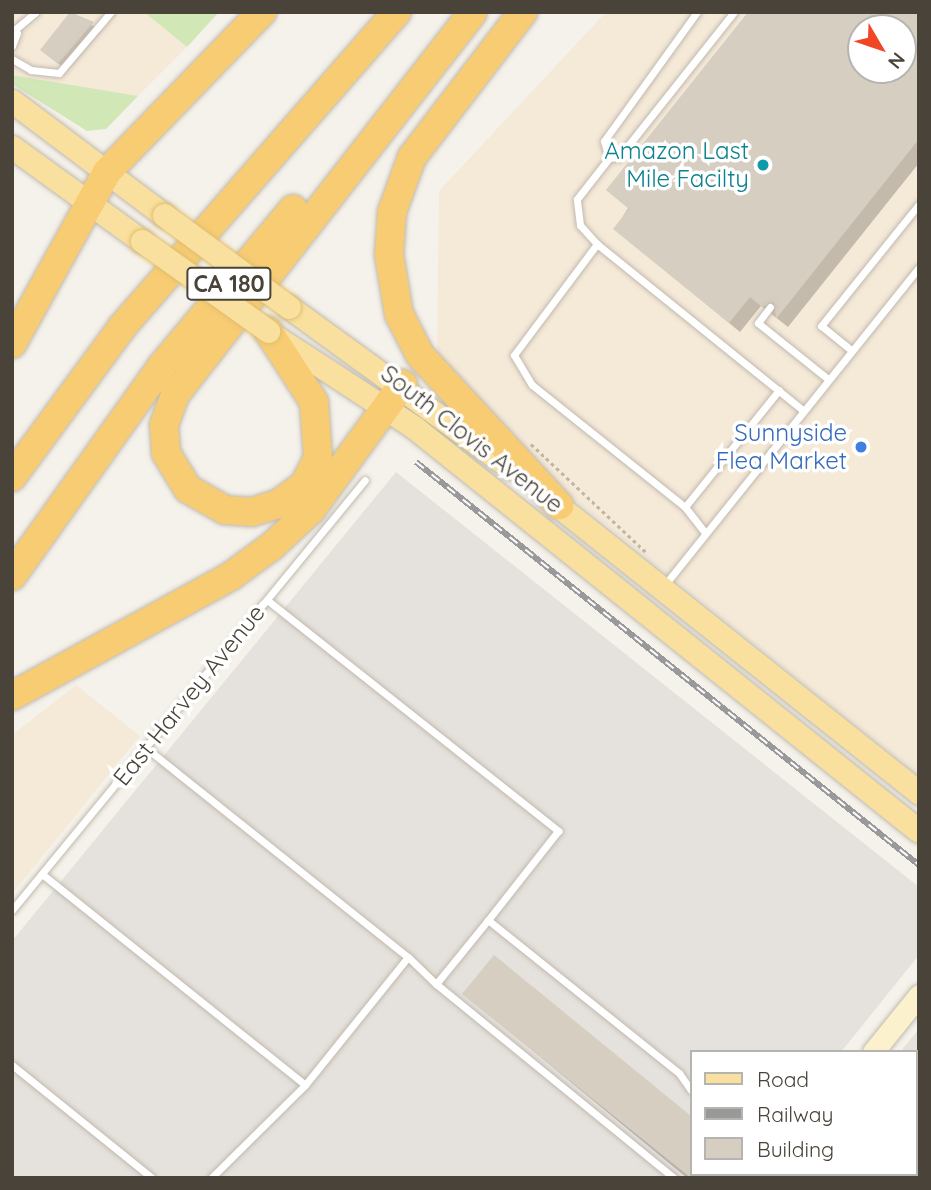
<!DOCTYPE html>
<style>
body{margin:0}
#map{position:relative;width:931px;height:1190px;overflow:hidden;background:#f5f2eb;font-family:Quicksand,sans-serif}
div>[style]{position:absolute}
.commercial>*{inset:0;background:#f5e9d8}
.industrial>*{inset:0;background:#e5e1dc}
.green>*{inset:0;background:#d1e7b6}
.shadow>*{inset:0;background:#0003}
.building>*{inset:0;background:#d6cec1}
.path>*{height:2.5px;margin-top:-1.25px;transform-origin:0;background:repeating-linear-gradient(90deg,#c1b69f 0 3.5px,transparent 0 7px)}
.roads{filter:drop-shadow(0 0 2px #c0baae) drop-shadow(0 0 2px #c0baae)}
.service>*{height:7px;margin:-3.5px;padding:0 3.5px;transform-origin:3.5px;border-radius:3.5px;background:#fff}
.secondary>*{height:21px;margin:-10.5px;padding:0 10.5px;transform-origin:10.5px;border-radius:10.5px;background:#fcf1cd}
.primary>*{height:23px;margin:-11.5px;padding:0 11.5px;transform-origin:11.5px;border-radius:11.5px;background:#fae09f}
.motorway>*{height:28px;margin:-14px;padding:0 14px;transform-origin:14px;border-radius:14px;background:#f8cc73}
.rail>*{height:6px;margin-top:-3px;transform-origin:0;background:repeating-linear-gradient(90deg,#fff 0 10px,#999 0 20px);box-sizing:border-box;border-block:2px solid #999}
.bridges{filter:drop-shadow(0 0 2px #dfbe6e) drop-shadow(0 0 2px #dfbe6e)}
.primary-bridge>*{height:23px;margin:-11.5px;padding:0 11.5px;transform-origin:11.5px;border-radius:11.5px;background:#fae09f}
.dots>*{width:19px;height:19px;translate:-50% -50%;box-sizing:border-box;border:4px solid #fff;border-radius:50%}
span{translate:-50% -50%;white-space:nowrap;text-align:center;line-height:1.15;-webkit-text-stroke:7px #fff;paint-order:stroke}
.shield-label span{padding:2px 5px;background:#fff;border:2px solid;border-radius:5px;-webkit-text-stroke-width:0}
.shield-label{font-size:23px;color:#494339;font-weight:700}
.culture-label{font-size:24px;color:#0d838f}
.right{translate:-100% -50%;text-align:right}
.shop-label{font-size:24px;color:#366cbe}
.street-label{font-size:24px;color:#494339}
.frame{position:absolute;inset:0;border:14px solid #494339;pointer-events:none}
.legend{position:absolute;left:690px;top:1050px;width:228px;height:126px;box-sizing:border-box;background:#fff;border:2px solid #b6b4b0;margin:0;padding:9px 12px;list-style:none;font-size:21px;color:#494339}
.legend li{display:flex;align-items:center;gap:14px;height:35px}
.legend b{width:35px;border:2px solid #b6b4b0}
.north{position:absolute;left:847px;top:14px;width:70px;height:70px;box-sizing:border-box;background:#fff;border:2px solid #b6b4b0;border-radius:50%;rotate:129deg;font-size:19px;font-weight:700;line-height:28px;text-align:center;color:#494339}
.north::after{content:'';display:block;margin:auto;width:24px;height:32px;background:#f14526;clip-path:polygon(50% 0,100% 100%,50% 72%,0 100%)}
</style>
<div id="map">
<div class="commercial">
<i style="clip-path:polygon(12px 12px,144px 12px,187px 47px,138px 96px,12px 75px)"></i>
<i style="clip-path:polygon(evenodd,606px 12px,919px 12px,919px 776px,565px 492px,437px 358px,439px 191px,606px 12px,861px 28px,903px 28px,903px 70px,861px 70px,861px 28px)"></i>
<i style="clip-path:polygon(76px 685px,140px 736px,12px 894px,12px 735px)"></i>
</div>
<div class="industrial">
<i style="clip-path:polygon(396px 472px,919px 887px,919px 955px,841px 1052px,691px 1052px,691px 1174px,738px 1178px,12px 1178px,12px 941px)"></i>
<i style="clip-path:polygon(919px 1029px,919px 1178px,797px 1178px,915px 1174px,915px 1052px,900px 1052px)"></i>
</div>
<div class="green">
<i style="clip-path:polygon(144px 12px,219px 12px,187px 47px)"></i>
<i style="clip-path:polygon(12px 75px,138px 96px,106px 129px,87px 131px,12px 84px)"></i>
</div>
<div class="shadow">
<i style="clip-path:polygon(72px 12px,101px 31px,67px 71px,43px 50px)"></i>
<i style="clip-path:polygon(evenodd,751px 12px,919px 12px,919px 163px,788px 327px,761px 306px,740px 332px,615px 229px,751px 12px,861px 28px,903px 28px,903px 70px,861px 70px,861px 28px)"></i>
<i style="clip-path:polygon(494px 958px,691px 1118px,691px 1174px,706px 1178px,687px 1178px,464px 994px)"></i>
</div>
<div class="building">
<i style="clip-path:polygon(70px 12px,94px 22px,58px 64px,40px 50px)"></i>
<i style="clip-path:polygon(evenodd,748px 12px,919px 12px,919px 139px,776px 319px,774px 303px,762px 307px,750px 297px,729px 323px,613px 229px,629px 209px,606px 190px,748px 12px,861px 28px,903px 28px,903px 70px,861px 70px,861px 28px)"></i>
<i style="clip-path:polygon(494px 955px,691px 1116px,691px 1178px,462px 994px)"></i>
</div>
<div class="path">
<i style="left:531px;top:444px;width:158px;rotate:43.2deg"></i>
</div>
<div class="roads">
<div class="service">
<i style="left:697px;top:12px;width:159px;rotate:125.8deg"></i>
<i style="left:604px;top:141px;width:18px;rotate:74deg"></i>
<i style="left:609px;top:158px;width:10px;rotate:-6deg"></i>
<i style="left:619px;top:157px;width:185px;rotate:-51.6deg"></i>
<i style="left:12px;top:32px;width:31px;rotate:-40deg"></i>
<i style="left:12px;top:46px;width:14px;rotate:-69deg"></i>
<i style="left:12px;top:59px;width:22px;rotate:30deg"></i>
<i style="left:31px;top:70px;width:28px;rotate:6deg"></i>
<i style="left:59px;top:73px;width:80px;rotate:-49.6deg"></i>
<i style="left:597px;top:244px;width:25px;rotate:-132deg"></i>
<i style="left:580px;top:225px;width:26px;rotate:-97deg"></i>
<i style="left:577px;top:199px;width:52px;rotate:-52deg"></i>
<i style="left:770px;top:307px;width:20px;rotate:127deg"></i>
<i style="left:758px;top:323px;width:90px;rotate:38.7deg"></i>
<i style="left:851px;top:350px;width:38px;rotate:-141deg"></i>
<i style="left:821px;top:326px;width:156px;rotate:-51.2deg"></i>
<i style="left:779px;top:390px;width:150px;rotate:128.8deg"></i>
<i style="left:685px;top:507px;width:196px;rotate:-141.4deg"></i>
<i style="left:532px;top:385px;width:35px;rotate:-121deg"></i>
<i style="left:514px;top:355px;width:139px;rotate:-53.2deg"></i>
<i style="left:597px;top:244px;width:265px;rotate:38.9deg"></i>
<i style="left:685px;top:507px;width:33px;rotate:52deg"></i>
<i style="left:663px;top:587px;width:409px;rotate:-51.3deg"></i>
<i style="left:267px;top:600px;width:372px;rotate:38.4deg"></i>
<i style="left:558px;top:831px;width:113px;rotate:128.2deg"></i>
<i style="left:146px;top:748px;width:335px;rotate:38.6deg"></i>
<i style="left:42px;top:874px;width:337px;rotate:38.7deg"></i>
<i style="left:12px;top:910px;width:556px;rotate:-50.62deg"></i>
<i style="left:12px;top:1065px;width:180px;rotate:38.9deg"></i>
<i style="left:785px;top:1174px;width:6px;rotate:39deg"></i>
<i style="left:906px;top:1174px;width:6px;rotate:45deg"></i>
<i style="left:211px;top:1178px;width:132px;rotate:-44.7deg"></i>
<i style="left:305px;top:1085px;width:164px;rotate:-51.2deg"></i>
<i style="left:408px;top:957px;width:39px;rotate:44deg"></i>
<i style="left:674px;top:1178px;width:307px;rotate:-140.8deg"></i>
<i style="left:436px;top:984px;width:82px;rotate:-50.9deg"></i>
<i style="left:488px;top:920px;width:245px;rotate:38.7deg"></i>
<i style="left:679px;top:1073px;width:21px;rotate:55deg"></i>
<i style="left:880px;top:1178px;width:5px;rotate:-53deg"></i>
</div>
<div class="secondary">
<i style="left:873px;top:1052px;width:73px;rotate:-51.1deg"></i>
<i style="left:770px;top:1178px;width:4px;rotate:-63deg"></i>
</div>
<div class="primary">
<i style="left:12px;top:101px;width:190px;rotate:36.9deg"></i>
<i style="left:12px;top:147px;width:160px;rotate:35.9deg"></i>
<i style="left:289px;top:307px;width:274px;rotate:36deg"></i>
<i style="left:270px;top:333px;width:173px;rotate:33.2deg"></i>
<i style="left:415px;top:428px;width:645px;rotate:38.65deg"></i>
<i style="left:546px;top:496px;width:477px;rotate:38.5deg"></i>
</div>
<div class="motorway">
<i style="left:523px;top:12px;width:183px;rotate:127.4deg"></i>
<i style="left:412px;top:157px;width:59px;rotate:110deg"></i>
<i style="left:392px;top:212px;width:43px;rotate:94deg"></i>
<i style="left:389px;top:255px;width:60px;rotate:80.4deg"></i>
<i style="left:399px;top:314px;width:46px;rotate:62.9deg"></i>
<i style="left:420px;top:355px;width:205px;rotate:47.2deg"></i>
<i style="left:268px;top:331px;width:85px;rotate:57.1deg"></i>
<i style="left:314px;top:402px;width:56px;rotate:85.9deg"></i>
<i style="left:318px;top:458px;width:30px;rotate:117deg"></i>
<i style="left:304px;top:485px;width:32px;rotate:144deg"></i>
<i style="left:278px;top:504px;width:27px;rotate:163deg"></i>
<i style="left:252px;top:512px;width:27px;rotate:-176deg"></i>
<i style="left:225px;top:510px;width:43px;rotate:-150.4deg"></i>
<i style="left:188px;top:489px;width:42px;rotate:-121.4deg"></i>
<i style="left:166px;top:453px;width:28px;rotate:-94deg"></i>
<i style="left:164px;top:425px;width:32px;rotate:-70deg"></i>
<i style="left:175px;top:395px;width:484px;rotate:-52.1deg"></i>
<i style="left:12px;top:344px;width:196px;rotate:-61.1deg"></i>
<i style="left:107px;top:172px;width:223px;rotate:-45.9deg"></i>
<i style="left:12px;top:477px;width:186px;rotate:-53.7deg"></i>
<i style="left:122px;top:327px;width:418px;rotate:-48.9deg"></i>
<i style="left:12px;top:576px;width:257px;rotate:-54.5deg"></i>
<i style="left:161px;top:367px;width:206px;rotate:-50.1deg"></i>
<i style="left:12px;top:696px;width:250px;rotate:-28.7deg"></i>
<i style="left:231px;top:576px;width:51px;rotate:-36.2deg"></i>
<i style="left:272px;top:546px;width:53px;rotate:-42.7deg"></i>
<i style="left:311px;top:510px;width:156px;rotate:-53.9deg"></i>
</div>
</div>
<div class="rail">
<i style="left:416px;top:462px;width:645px;rotate:38.7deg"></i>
</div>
<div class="bridges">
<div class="primary-bridge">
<i style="left:164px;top:215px;width:155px;rotate:36.4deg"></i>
<i style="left:142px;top:241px;width:155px;rotate:35.5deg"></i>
</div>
</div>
<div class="dots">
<i style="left:763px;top:165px;background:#0f9aa8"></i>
<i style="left:861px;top:447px;background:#3f7fe0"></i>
</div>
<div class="shield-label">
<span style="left:229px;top:284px">CA 180</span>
</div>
<div class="culture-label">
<span class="right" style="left:749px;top:165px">Amazon Last<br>Mile Facilty</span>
</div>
<div class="shop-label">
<span class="right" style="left:847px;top:447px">Sunnyside<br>Flea Market</span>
</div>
<div class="street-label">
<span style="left:472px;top:439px;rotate:38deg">South Clovis Avenue</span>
<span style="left:189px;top:695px;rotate:-51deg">East Harvey Avenue</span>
</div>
<div class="frame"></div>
<ul class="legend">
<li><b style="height:9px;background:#fae09f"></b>Road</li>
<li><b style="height:9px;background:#999"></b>Railway</li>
<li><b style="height:19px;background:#d6cec1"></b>Building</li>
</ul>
<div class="north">N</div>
</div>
